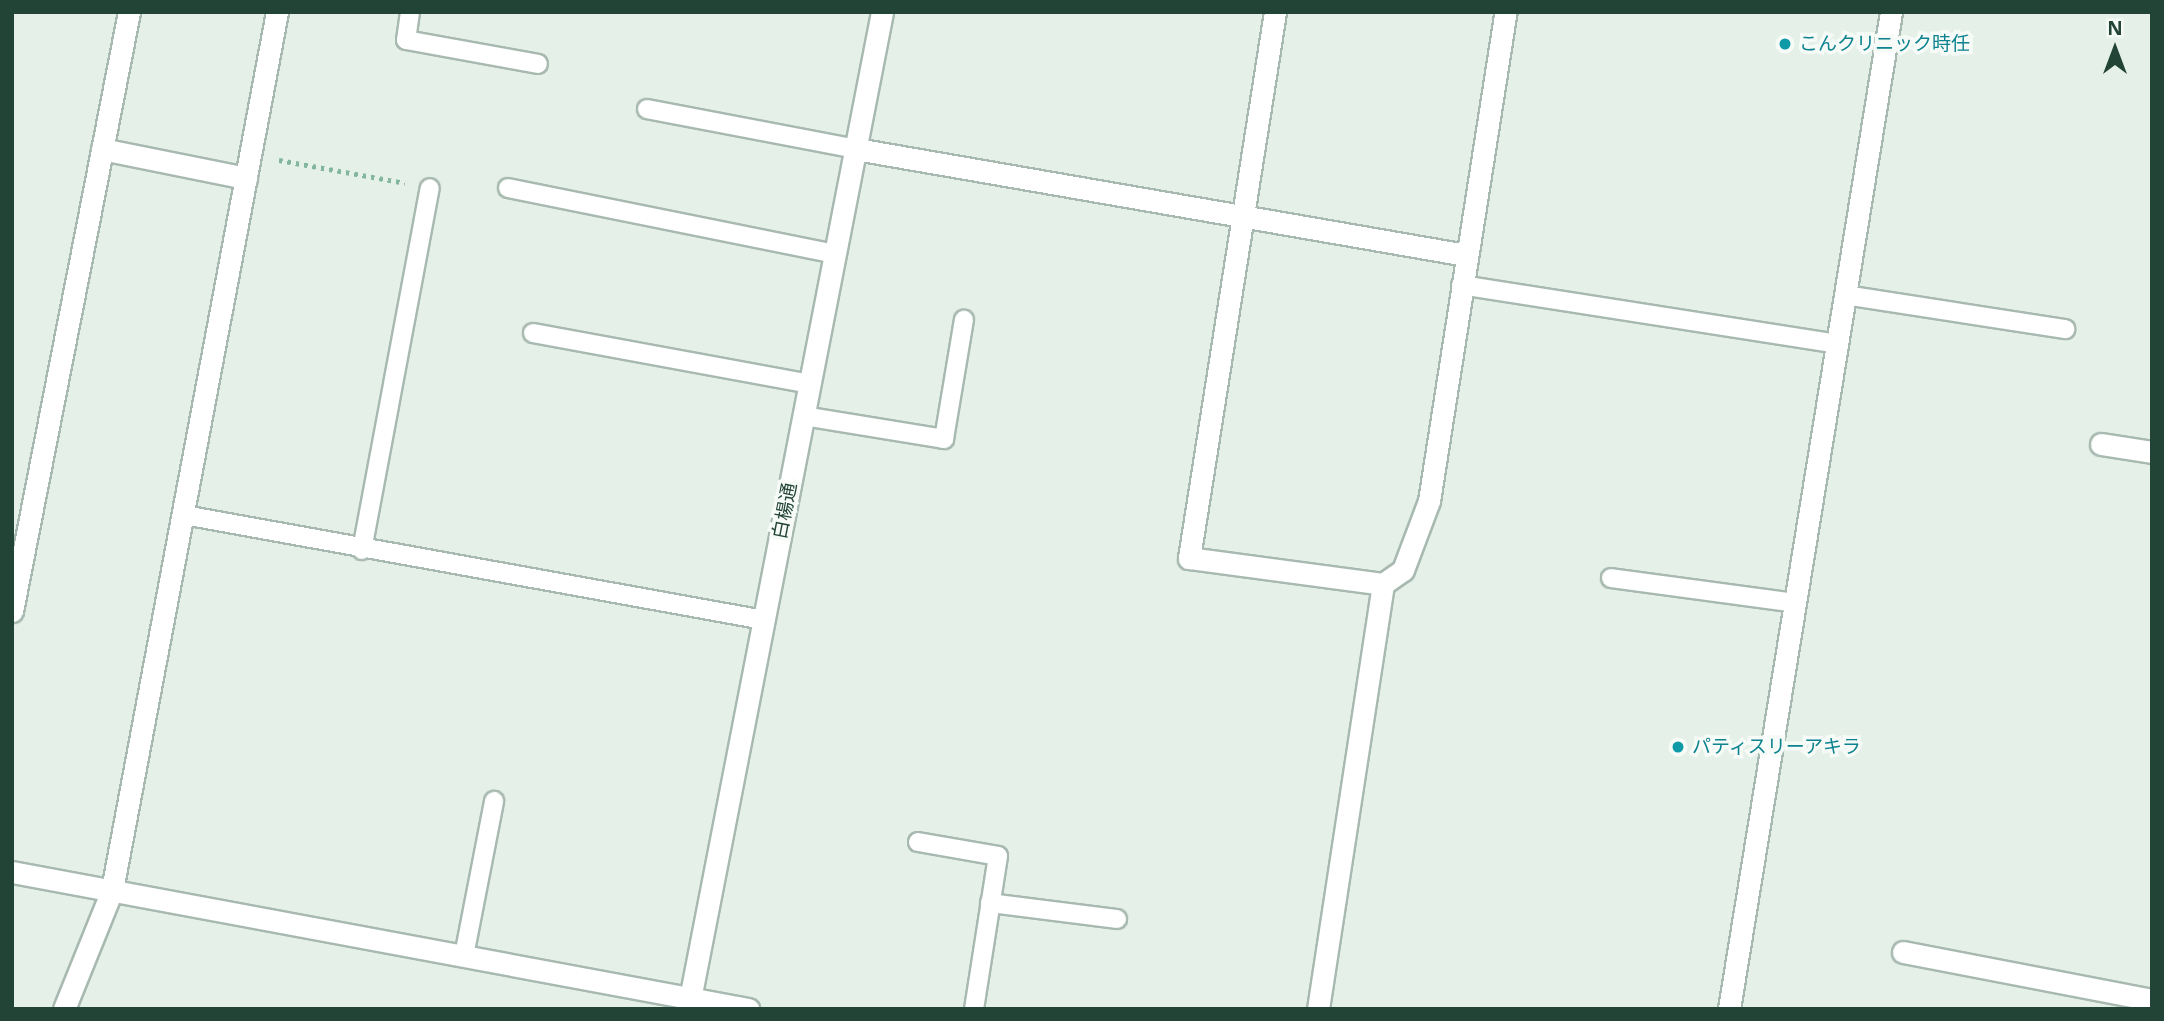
<!DOCTYPE html>
<meta charset="utf-8">
<style>
body{margin:0}
#map{position:relative;width:2164px;height:1021px;overflow:hidden;background:#e5f0e9;font-family:"Open Sans","Noto Sans JP",sans-serif}
div>[style]{position:absolute}
[style*='--x']{left:calc(var(--x)*1px);top:calc(var(--y)*1px);width:calc(var(--w)*1px);rotate:calc(var(--a)*1deg)}
.path>*{height:4.5px;margin-top:-2.25px;transform-origin:0;background:repeating-linear-gradient(90deg,#83b69e 0 3.5px,transparent 0 8.5px)}
.roads{filter:drop-shadow(2px 0 #a7b9b0) drop-shadow(-2px 0 #a7b9b0) drop-shadow(0 2px #a7b9b0) drop-shadow(0 -2px #a7b9b0)}
.service>*{height:18px;margin:-9px;padding:0 9px;transform-origin:9px;border-radius:9px;background:#fff}
.minor>*{height:21px;margin:-10.5px;padding:0 10.5px;transform-origin:10.5px;border-radius:10.5px;background:#fff}
.tertiary>*{height:21px;margin:-10.5px;padding:0 10.5px;transform-origin:10.5px;border-radius:10.5px;background:#fff}
.dots>*{width:19px;height:19px;translate:-50% -50%;box-sizing:border-box;border:4px solid #f7fbf8;border-radius:50%}
span{translate:-50% -50%;white-space:nowrap;text-align:center;line-height:1.15;-webkit-text-stroke:7px #f7fbf8;paint-order:stroke}
.culture-label{font-size:19px;color:#0d838f}
.left{translate:0 -50%;text-align:left}
.street-label{font-size:19px;color:#224436}
.frame{position:absolute;inset:0;border:14px solid #224436;pointer-events:none}
.north{position:absolute;left:2080px;top:14px;width:70px;height:70px;-webkit-text-stroke:5px #f7fbf8;paint-order:stroke;rotate:0deg;font-size:19px;font-weight:700;line-height:28px;text-align:center;color:#224436}
.north::after{content:'';display:block;margin:auto;width:24px;height:32px;background:#224436;clip-path:polygon(50% 0,100% 100%,50% 72%,0 100%)}
</style>
<div id="map">
<div class="path">
<div style="--x:279;--y:160;--w:128;--a:10.3"></div>
</div>
<div class="roads">
<div class="service">
<div style="--x:410;--y:12;--w:28;--a:98"></div>
<div style="--x:406;--y:40;--w:134;--a:10.3"></div>
<div style="--x:647;--y:109;--w:213;--a:10.8"></div>
<div style="--x:508;--y:188;--w:335;--a:11.4"></div>
<div style="--x:1461;--y:285;--w:381;--a:8.9"></div>
<div style="--x:1845;--y:295;--w:223;--a:8.8"></div>
<div style="--x:533;--y:333;--w:282;--a:10.4"></div>
<div style="--x:804;--y:416;--w:142;--a:9.3"></div>
<div style="--x:944;--y:439;--w:121;--a:-80.5"></div>
<div style="--x:184;--y:515;--w:589;--a:10.26"></div>
<div style="--x:362;--y:550;--w:368;--a:-79.4"></div>
<div style="--x:1611;--y:578;--w:186;--a:7.7"></div>
<div style="--x:918;--y:842;--w:81;--a:9.9"></div>
<div style="--x:998;--y:856;--w:155;--a:98.9"></div>
<div style="--x:990;--y:903;--w:128;--a:7.2"></div>
<div style="--x:464;--y:956;--w:158;--a:-79"></div>
</div>
<div class="minor">
<div style="--x:1275;--y:12;--w:553;--a:98.95"></div>
<div style="--x:1189;--y:558;--w:196;--a:7.6"></div>
<div style="--x:102;--y:149;--w:147;--a:11.4"></div>
<div style="--x:856;--y:149;--w:619;--a:9.86"></div>
<div style="--x:2101;--y:444;--w:52;--a:8.9"></div>
<div style="--x:12;--y:611;--w:610;--a:-78.95"></div>
<div style="--x:12;--y:872;--w:749;--a:10.54"></div>
<div style="--x:1903;--y:952;--w:254;--a:10.9"></div>
<div style="--x:690;--y:999;--w:1006;--a:-78.99"></div>
<div style="--x:64;--y:1009;--w:128;--a:-68"></div>
<div style="--x:112;--y:890;--w:893;--a:-79.36"></div>
<div style="--x:1318;--y:1009;--w:430;--a:-81.3"></div>
<div style="--x:1383;--y:584;--w:24;--a:-35"></div>
<div style="--x:1403;--y:570;--w:74;--a:-69.4"></div>
<div style="--x:1429;--y:501;--w:495;--a:-81.1"></div>
</div>
<div class="tertiary">
<div style="--x:689;--y:1009;--w:10;--a:-84"></div>
<div style="--x:1729;--y:1009;--w:1010;--a:-80.77"></div>
</div>
</div>
<div class="dots">
<div style="left:1785px;top:44px;background:#0f9aa8"></div>
<div style="left:1678px;top:747px;background:#0f9aa8"></div>
</div>
<div class="culture-label">
<span class="left" style="left:1799px;top:44px">こんクリニック時任</span>
<span class="left" style="left:1692px;top:747px">パティスリーアキラ</span>
</div>
<div class="street-label">
<span style="left:785px;top:511px;rotate:-79deg">白楊通</span>
</div>
<div class="frame"></div>
<div class="north">N</div>
</div>
